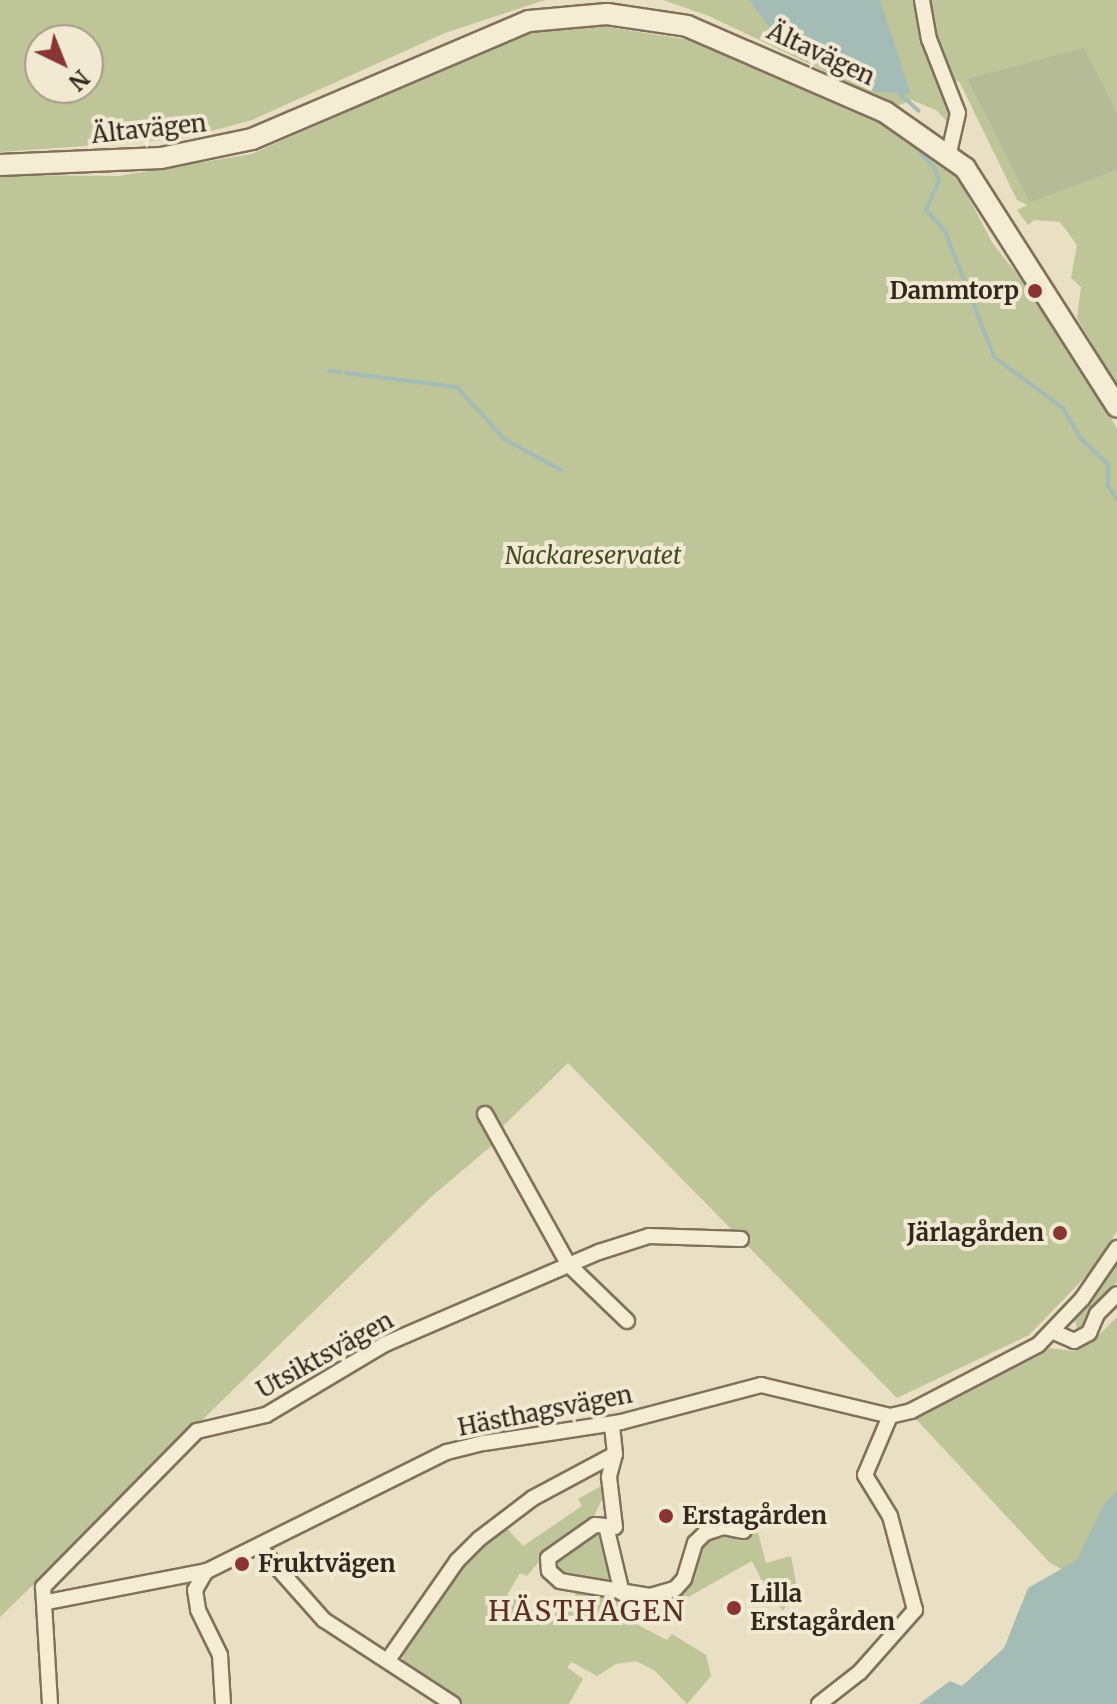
<!DOCTYPE html>
<meta charset="utf-8">
<style>
body{margin:0}
#map{position:relative;width:1117px;height:1704px;overflow:hidden;background:#e9dfc2;font-family:Merriweather,serif}
div>[style]{position:absolute}
[style*='--x']{left:calc(var(--x)*1px);top:calc(var(--y)*1px);width:calc(var(--w)*1px);rotate:calc(var(--a)*1deg)}
.green>*{inset:0;background:#bec598}
.cemetery>*{inset:0;background:#b5bb96}
.water>*{inset:0;background:#a4bcb6}
.stream>*{height:4px;margin:-2px;padding:0 2px;transform-origin:2px;border-radius:2px;background:#a4bcb6}
.roads{filter:drop-shadow(2px 0 #81715b) drop-shadow(-2px 0 #81715b) drop-shadow(0 2px #81715b) drop-shadow(0 -2px #81715b)}
.minor>*{height:14px;margin:-7px;padding:0 7px;transform-origin:7px;border-radius:7px;background:#f5ecd4}
.secondary>*{height:20px;margin:-10px;padding:0 10px;transform-origin:10px;border-radius:10px;background:#f5ecd4}
.dots>*{width:22px;height:22px;translate:-50% -50%;box-sizing:border-box;border:4px solid #f1e9d1;border-radius:50%}
span{translate:-50% -50%;white-space:nowrap;text-align:center;line-height:1.15;-webkit-text-stroke:8px #f1e9d1;paint-order:stroke}
.street-label{font-size:24px;color:#32281e}
.poi-label{font-size:24px;color:#32281e;font-weight:700}
.right{translate:-100% -50%;text-align:right}
.left{translate:0 -50%;text-align:left}
.park-label{font-size:24px;color:#414c27;font-style:italic}
.quarter-label{font-size:28px;color:#5a3022;letter-spacing:2px}
.north{position:absolute;left:24px;top:24px;width:80px;height:80px;box-sizing:border-box;background:#f1e9d1;border:2px solid #a59c89;border-radius:50%;rotate:137deg;font-size:22px;font-weight:700;line-height:32px;text-align:center;color:#32281e}
.north::after{content:'';display:block;margin:auto;width:28px;height:36px;background:#893532;clip-path:polygon(50% 0,100% 100%,50% 72%,0 100%)}
</style>
<div id="map">
<div class="green">
<div style="clip-path:polygon(evenodd,0 0,545px 0,445px 33px,252px 120px,181px 139px,0 152px,0 0,88px 40px,88px 88px,40px 88px,40px 40px,88px 40px)"></div>
<div style="clip-path:polygon(663px 0,1117px 0,1117px 112px,1087px 55px,967px 79px,1030px 201px,1117px 170px,1117px 386px,1077px 318px,1081px 287px,1071px 278px,1077px 245px,1060px 222px,1034px 220px,1028px 225px,1017px 210px,1027px 205px,1017px 200px,959px 81px,954px 82px,962px 125px,958px 133px,936px 110px,912px 100px,897px 106px,709px 16px)"></div>
<div style="clip-path:polygon(588px 24px,722px 45px,936px 151px,964px 189px,993px 244px,1066px 335px,1117px 429px,1117px 1231px,1091px 1271px,1029px 1335px,897px 1398px,568px 1063px,503px 1126px,501px 1138px,432px 1196px,0 1617px,0 175px,119px 176px,252px 154px,523px 34px)"></div>
<div style="clip-path:polygon(1117px 1259px,1117px 1282px,1088px 1317px,1087px 1328px,1077px 1332px,1075px 1318px)"></div>
<div style="clip-path:polygon(1117px 1317px,1117px 1634px,1063px 1570px,1049px 1562px,915px 1418px,1050px 1348px,1072px 1351px,1094px 1340px)"></div>
<div style="clip-path:polygon(601px 1486px,606px 1490px,592px 1521px,546px 1553px,527px 1576px,520px 1573px,507px 1595px,551px 1621px,560px 1605px,576px 1604px,575px 1593px,617px 1598px,621px 1622px,632px 1622px,667px 1640px,672px 1634px,706px 1655px,711px 1676px,687px 1704px,655px 1671px,636px 1661px,616px 1664px,597px 1676px,572px 1662px,567px 1667px,583px 1679px,569px 1704px,463px 1704px,406px 1666px,400px 1653px,455px 1573px,503px 1524px,523px 1546px,582px 1506px,578px 1499px)"></div>
<div style="clip-path:polygon(596px 1529px,614px 1585px,567px 1579px,554px 1569px,556px 1555px)"></div>
<div style="clip-path:polygon(722px 1529px,739px 1541px,757px 1529px,766px 1563px,791px 1556px,796px 1583px,783px 1611px,762px 1583px,748px 1588px,761px 1579px,752px 1561px,683px 1600px,677px 1593px,697px 1547px)"></div>
</div>
<div class="cemetery">
<div style="clip-path:polygon(1084px 48px,1117px 112px,1117px 170px,1030px 202px,967px 79px)"></div>
</div>
<div class="water">
<div style="clip-path:polygon(749px 0,880px 0,911px 94px,874px 92px,785px 48px)"></div>
<div style="clip-path:polygon(1117px 1491px,1117px 1704px,919px 1704px,950px 1681px,962px 1686px,1004px 1648px,1028px 1588px,1077px 1560px,1104px 1504px)"></div>
</div>
<div class="stream">
<div style="--x:900;--y:94;--w:25;--a:42"></div>
<div style="--x:920;--y:153;--w:20;--a:45"></div>
<div style="--x:934;--y:167;--w:15;--a:70"></div>
<div style="--x:939;--y:181;--w:32;--a:114"></div>
<div style="--x:926;--y:210;--w:28;--a:48"></div>
<div style="--x:945;--y:231;--w:135;--a:68.7"></div>
<div style="--x:994;--y:357;--w:86;--a:36.5"></div>
<div style="--x:1063;--y:408;--w:34;--a:60"></div>
<div style="--x:1080;--y:438;--w:38;--a:43"></div>
<div style="--x:1108;--y:464;--w:22;--a:90"></div>
<div style="--x:1108;--y:486;--w:17;--a:57"></div>
<div style="--x:329;--y:371;--w:11;--a:5"></div>
<div style="--x:346;--y:373;--w:112;--a:7.2"></div>
<div style="--x:457;--y:387;--w:70;--a:47.9"></div>
<div style="--x:504;--y:439;--w:65;--a:28.5"></div>
</div>
<div class="roads">
<div class="minor">
<div style="--x:922;--y:0;--w:40;--a:80"></div>
<div style="--x:929;--y:39;--w:79;--a:68.6"></div>
<div style="--x:958;--y:113;--w:41;--a:102.7"></div>
<div style="--x:485;--y:1114;--w:171;--a:61"></div>
<div style="--x:568;--y:1264;--w:82;--a:44"></div>
<div style="--x:1054;--y:1332;--w:22;--a:24"></div>
<div style="--x:1074;--y:1341;--w:17;--a:-28"></div>
<div style="--x:1089;--y:1333;--w:21;--a:-67"></div>
<div style="--x:1097;--y:1314;--w:28;--a:-45"></div>
<div style="--x:615;--y:1454;--w:24;--a:105"></div>
<div style="--x:609;--y:1477;--w:50;--a:83.2"></div>
<div style="--x:615;--y:1527;--w:20;--a:-174"></div>
<div style="--x:595;--y:1525;--w:57;--a:144.9"></div>
<div style="--x:548;--y:1558;--w:13;--a:86"></div>
<div style="--x:549;--y:1571;--w:15;--a:42"></div>
<div style="--x:560;--y:1581;--w:91;--a:9.5"></div>
<div style="--x:650;--y:1596;--w:26;--a:-16"></div>
<div style="--x:675;--y:1589;--w:13;--a:-48"></div>
<div style="--x:684;--y:1579;--w:38;--a:-73"></div>
<div style="--x:695;--y:1543;--w:14;--a:-45"></div>
<div style="--x:705;--y:1533;--w:19;--a:-18"></div>
<div style="--x:723;--y:1527;--w:21;--a:11"></div>
<div style="--x:606;--y:1526;--w:69;--a:76.6"></div>
<div style="--x:260;--y:1548;--w:96;--a:48.4"></div>
<div style="--x:324;--y:1620;--w:154;--a:33.1"></div>
<div style="--x:206;--y:1571;--w:22;--a:120"></div>
<div style="--x:195;--y:1590;--w:20;--a:81"></div>
<div style="--x:198;--y:1610;--w:50;--a:63.9"></div>
<div style="--x:220;--y:1655;--w:49;--a:86.5"></div>
<div style="--x:47;--y:1602;--w:163;--a:-11"></div>
<div style="--x:207;--y:1571;--w:268;--a:-26.4"></div>
<div style="--x:447;--y:1452;--w:38;--a:-14"></div>
<div style="--x:484;--y:1443;--w:139;--a:-8.7"></div>
<div style="--x:621;--y:1422;--w:145;--a:-14.8"></div>
<div style="--x:761;--y:1385;--w:133;--a:13.5"></div>
<div style="--x:890;--y:1416;--w:22;--a:-13"></div>
<div style="--x:911;--y:1411;--w:143;--a:-27.5"></div>
<div style="--x:1038;--y:1345;--w:64;--a:-46.3"></div>
<div style="--x:1082;--y:1299;--w:62;--a:-55.5"></div>
<div style="--x:388;--y:1660;--w:121;--a:-55.1"></div>
<div style="--x:457;--y:1561;--w:31;--a:-45"></div>
<div style="--x:479;--y:1539;--w:68;--a:-37.2"></div>
<div style="--x:533;--y:1498;--w:93;--a:-28.2"></div>
<div style="--x:615;--y:1454;--w:30;--a:-96"></div>
<div style="--x:50;--y:1704;--w:117;--a:-93.4"></div>
<div style="--x:43;--y:1587;--w:219;--a:-45.4"></div>
<div style="--x:197;--y:1431;--w:71;--a:-13.1"></div>
<div style="--x:266;--y:1415;--w:139;--a:-30.8"></div>
<div style="--x:385;--y:1344;--w:233;--a:-23.3"></div>
<div style="--x:599;--y:1252;--w:52;--a:-17.7"></div>
<div style="--x:649;--y:1236;--w:92;--a:1.9"></div>
<div style="--x:819;--y:1704;--w:52;--a:-38"></div>
<div style="--x:860;--y:1672;--w:83;--a:-48.4"></div>
<div style="--x:915;--y:1610;--w:97;--a:-104.9"></div>
<div style="--x:890;--y:1516;--w:48;--a:-121.4"></div>
<div style="--x:865;--y:1475;--w:64;--a:-67"></div>
</div>
<div class="secondary">
<div style="--x:0;--y:165;--w:161;--a:-2.5"></div>
<div style="--x:161;--y:158;--w:93;--a:-11.8"></div>
<div style="--x:252;--y:139;--w:301;--a:-23.1"></div>
<div style="--x:529;--y:21;--w:78;--a:-5.1"></div>
<div style="--x:607;--y:14;--w:81;--a:8.5"></div>
<div style="--x:687;--y:26;--w:216;--a:23.5"></div>
<div style="--x:885;--y:112;--w:98;--a:35"></div>
<div style="--x:965;--y:168;--w:283;--a:57.5"></div>
</div>
</div>
<div class="dots">
<div style="left:1035px;top:291px;background:#893532"></div>
<div style="left:1060px;top:1233px;background:#893532"></div>
<div style="left:666px;top:1516px;background:#893532"></div>
<div style="left:242px;top:1564px;background:#893532"></div>
<div style="left:734px;top:1608px;background:#893532"></div>
</div>
<div class="street-label">
<span style="left:821px;top:54px;rotate:25deg">Ältavägen</span>
<span style="left:149px;top:129px;rotate:-6deg">Ältavägen</span>
<span style="left:325px;top:1355px;rotate:-29deg">Utsiktsvägen</span>
<span style="left:545px;top:1411px;rotate:-11deg">Hästhagsvägen</span>
</div>
<div class="poi-label">
<span class="right" style="left:1019px;top:291px">Dammtorp</span>
<span class="right" style="left:1044px;top:1233px">Järlagården</span>
<span class="left" style="left:682px;top:1516px">Erstagården</span>
<span class="left" style="left:258px;top:1564px">Fruktvägen</span>
<span class="left" style="left:750px;top:1608px">Lilla<br>Erstagården</span>
</div>
<div class="park-label">
<span style="left:593px;top:556px">Nackareservatet</span>
</div>
<div class="quarter-label">
<span style="left:587px;top:1611px">HÄSTHAGEN</span>
</div>
<div class="north">N</div>
</div>
